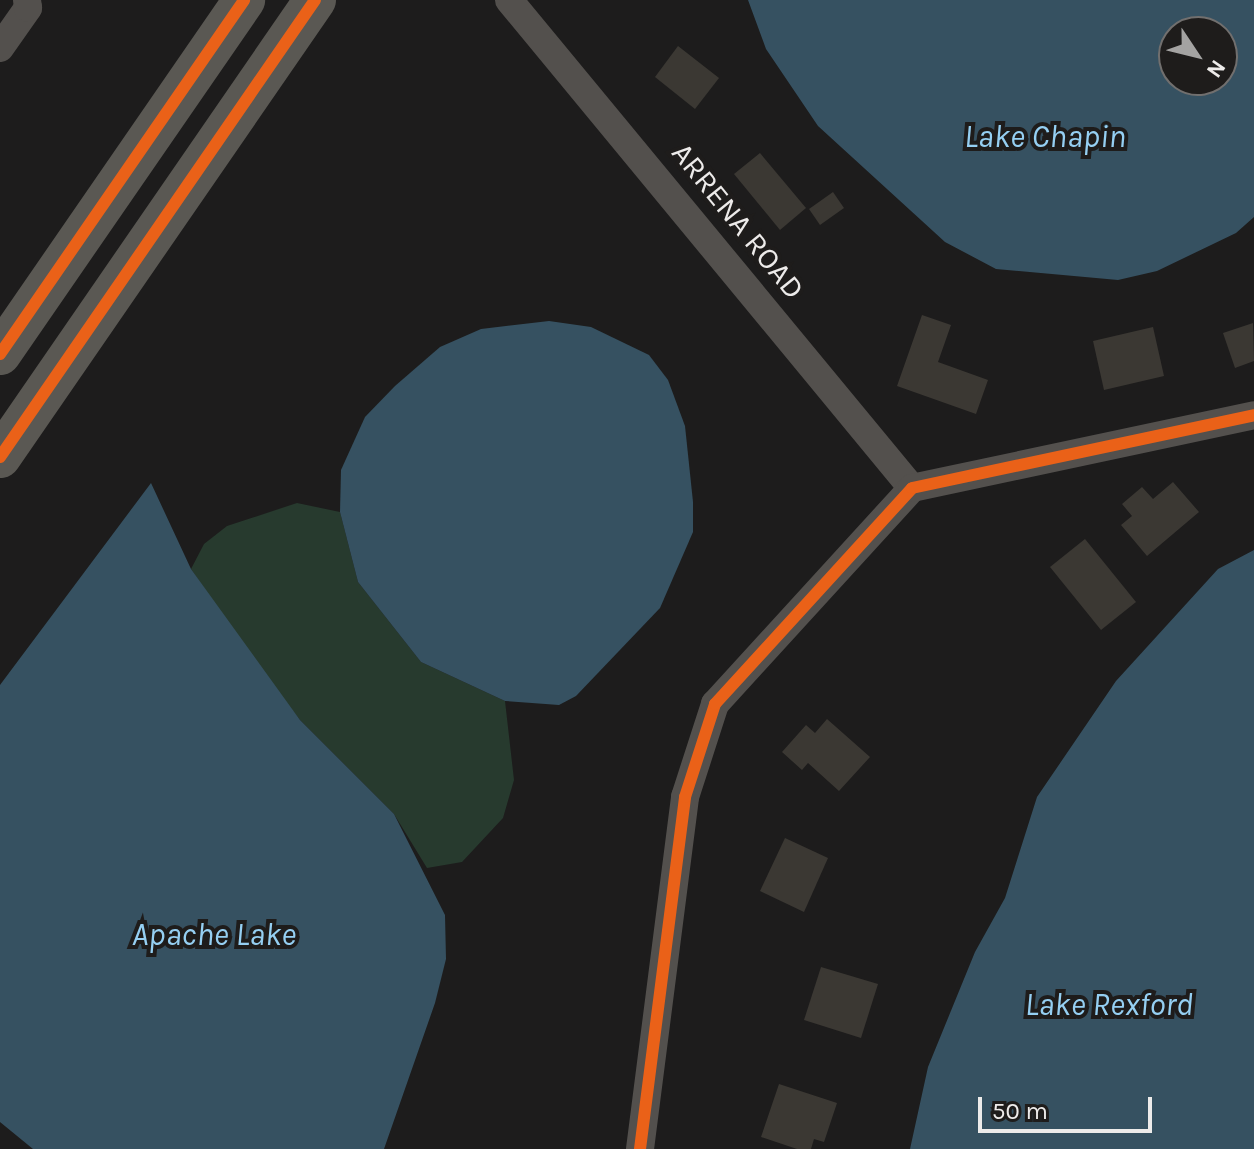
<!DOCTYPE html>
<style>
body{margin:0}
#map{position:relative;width:1254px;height:1149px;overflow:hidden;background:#1d1c1c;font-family:Karla,sans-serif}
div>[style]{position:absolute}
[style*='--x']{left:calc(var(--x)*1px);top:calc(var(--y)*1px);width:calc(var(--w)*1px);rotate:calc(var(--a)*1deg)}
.green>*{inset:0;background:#273a2e}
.water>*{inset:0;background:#365161}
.building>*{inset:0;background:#3b3833}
.minor>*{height:28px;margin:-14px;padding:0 14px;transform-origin:14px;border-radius:14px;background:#53504d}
.highway>*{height:42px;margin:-21px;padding:0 21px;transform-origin:21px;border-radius:21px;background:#5a5853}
.cycleway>*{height:12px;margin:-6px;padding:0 6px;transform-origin:6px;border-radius:6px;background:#ea6118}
span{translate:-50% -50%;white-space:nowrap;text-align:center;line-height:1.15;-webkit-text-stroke:8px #1e1c1b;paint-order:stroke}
.street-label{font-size:30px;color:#edebea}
.water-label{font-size:32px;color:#95cff2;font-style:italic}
.north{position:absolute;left:1158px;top:16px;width:80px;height:80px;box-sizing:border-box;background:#1e1c1b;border:2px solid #716f6e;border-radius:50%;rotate:125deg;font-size:22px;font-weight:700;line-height:32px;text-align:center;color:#edebea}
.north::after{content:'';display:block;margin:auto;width:28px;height:36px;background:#a4a3a2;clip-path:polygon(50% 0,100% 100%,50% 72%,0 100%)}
.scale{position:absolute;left:978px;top:1097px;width:174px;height:36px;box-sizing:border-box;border:4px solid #edebea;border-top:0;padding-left:10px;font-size:24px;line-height:28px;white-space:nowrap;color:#edebea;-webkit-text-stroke:6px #1e1c1b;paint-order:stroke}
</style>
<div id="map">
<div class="green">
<div style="clip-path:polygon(297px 503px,340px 512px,358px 582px,421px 662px,505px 701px,514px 780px,503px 818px,462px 862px,427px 868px,394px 814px,300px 720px,259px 668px,191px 569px,204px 544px,227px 526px)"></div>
</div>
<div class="water">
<div style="clip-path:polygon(evenodd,748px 0,1254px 0,1254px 217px,1236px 233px,1157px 271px,1118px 280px,996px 269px,945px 242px,818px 126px,766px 49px,748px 0,1174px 32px,1222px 32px,1222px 80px,1174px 80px,1174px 32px)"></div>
<div style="clip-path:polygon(549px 321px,591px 327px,649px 355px,668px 380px,685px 426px,693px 502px,693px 532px,660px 608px,576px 696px,559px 705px,505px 701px,421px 662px,358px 582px,340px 512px,341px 470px,365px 417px,395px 386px,440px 347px,481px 329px)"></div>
<div style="clip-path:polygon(151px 483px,191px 569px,300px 720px,394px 814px,445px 915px,446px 959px,435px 1003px,384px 1149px,33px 1149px,0 1122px,0 685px)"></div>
<div style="clip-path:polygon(1254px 550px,1254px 1149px,910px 1149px,928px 1067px,975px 952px,1005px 898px,1037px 797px,1116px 681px,1218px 569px)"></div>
</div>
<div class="building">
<div style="clip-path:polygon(678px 46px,719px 78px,695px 109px,655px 77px)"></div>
<div style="clip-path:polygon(760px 153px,806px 208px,780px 230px,734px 174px)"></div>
<div style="clip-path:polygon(833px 192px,844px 208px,820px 225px,809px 209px)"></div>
<div style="clip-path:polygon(922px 315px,951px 325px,938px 362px,988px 380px,976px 414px,897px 386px)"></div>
<div style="clip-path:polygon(1253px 323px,1254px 361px,1235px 368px,1223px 333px)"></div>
<div style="clip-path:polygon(1153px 327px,1164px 376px,1104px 390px,1093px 341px)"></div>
<div style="clip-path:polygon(1173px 482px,1199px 512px,1147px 556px,1121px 525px,1132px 516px,1122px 504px,1142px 487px,1153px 499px)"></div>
<div style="clip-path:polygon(1085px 539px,1136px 602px,1101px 630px,1050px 567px)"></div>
<div style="clip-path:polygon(827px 719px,870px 757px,839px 791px,808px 763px,802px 770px,782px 752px,806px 725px,815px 733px)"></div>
<div style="clip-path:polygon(785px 838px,828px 858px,804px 912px,760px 891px)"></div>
<div style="clip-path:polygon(821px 967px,878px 984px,861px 1038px,804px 1020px)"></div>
<div style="clip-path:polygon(779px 1084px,837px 1103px,824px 1142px,814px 1139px,811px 1149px,797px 1149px,761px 1137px)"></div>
</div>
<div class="minor">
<div style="--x:509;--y:0;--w:633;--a:50.45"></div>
<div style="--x:0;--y:48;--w:49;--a:-55"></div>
<div style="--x:28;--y:8;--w:8;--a:-97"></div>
<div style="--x:640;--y:1149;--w:355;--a:-82.7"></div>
<div style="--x:685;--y:797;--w:98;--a:-72.1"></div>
<div style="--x:715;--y:704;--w:292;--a:-47.6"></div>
<div style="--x:912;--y:488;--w:350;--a:-12"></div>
</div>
<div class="highway">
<div style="--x:0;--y:354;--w:430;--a:-55.4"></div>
<div style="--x:0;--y:457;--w:555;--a:-55.42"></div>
</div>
<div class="cycleway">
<div style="--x:0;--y:354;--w:430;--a:-55.4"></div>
<div style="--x:0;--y:457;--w:555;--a:-55.42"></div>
<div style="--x:640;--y:1149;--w:355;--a:-82.7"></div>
<div style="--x:685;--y:797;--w:98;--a:-72.1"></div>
<div style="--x:715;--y:704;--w:292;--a:-47.6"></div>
<div style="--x:912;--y:488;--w:350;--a:-12"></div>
</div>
<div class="street-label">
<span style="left:738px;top:221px;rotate:51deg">ARRENA ROAD</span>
</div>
<div class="water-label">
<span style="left:1045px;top:137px">Lake Chapin</span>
<span style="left:214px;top:935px">Apache Lake</span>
<span style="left:1109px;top:1005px">Lake Rexford</span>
</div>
<div class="north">N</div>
<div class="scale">50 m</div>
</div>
